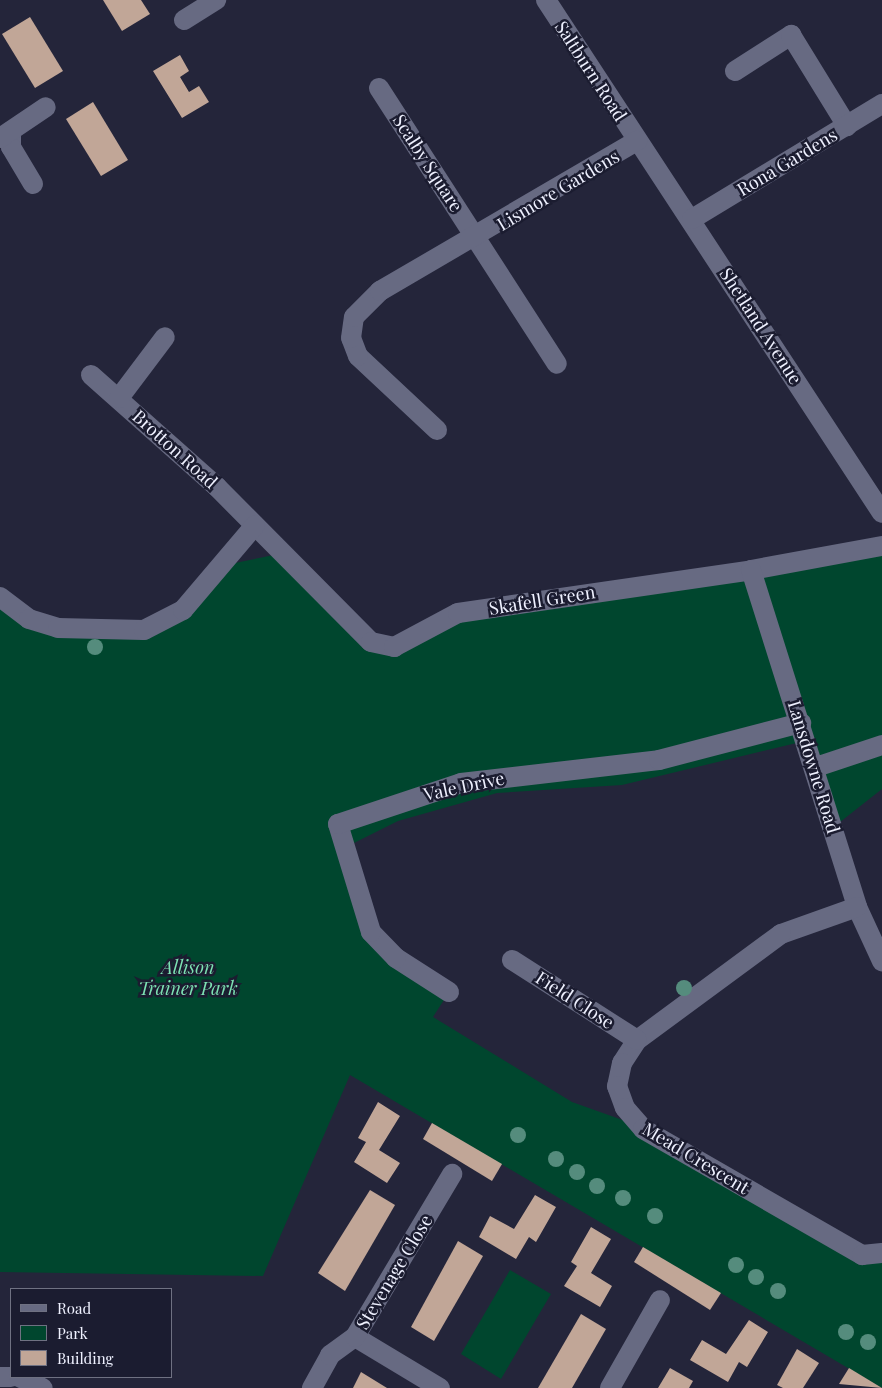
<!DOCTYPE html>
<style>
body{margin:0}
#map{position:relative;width:882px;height:1388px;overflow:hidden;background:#24253a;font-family:"Playfair Display",serif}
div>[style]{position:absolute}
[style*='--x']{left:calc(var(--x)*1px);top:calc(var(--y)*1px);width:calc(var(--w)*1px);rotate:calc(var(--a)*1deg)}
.green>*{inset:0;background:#00462e}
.building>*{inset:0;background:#c1a697}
.minor>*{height:20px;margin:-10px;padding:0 10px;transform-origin:10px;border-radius:10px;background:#676a82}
.trees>*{width:16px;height:16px;margin:-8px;border-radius:50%;background:#558c7d}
span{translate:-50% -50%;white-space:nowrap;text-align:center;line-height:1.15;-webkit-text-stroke:5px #1b1c30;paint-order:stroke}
.street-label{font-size:18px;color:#eef0fe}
.park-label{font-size:18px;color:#7de1b3;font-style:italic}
.legend{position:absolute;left:10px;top:1288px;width:162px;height:90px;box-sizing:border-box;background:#1b1c30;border:1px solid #6f7182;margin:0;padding:6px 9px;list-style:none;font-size:15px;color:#eef0fe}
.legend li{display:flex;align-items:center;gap:10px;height:25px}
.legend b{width:25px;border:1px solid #6f7182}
</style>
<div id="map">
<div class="green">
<div style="clip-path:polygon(882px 545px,882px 789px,835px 826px,805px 741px,622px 785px,497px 793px,398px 821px,344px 848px,371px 932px,449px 992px,433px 1017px,572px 1102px,631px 1123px,882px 1260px,882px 1388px,350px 1075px,263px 1276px,0 1272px,0 597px,29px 619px,144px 630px,220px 566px,284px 553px,371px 641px,394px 647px,453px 615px)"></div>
<div style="clip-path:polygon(510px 1270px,551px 1294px,501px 1379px,461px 1354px)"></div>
</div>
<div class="building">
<div style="clip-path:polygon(103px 0,141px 0,150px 14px,122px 31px)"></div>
<div style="clip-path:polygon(30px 17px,63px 71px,35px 88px,2px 34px)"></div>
<div style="clip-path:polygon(180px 55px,189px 71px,180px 77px,189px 92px,199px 86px,209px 102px,182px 118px,153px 71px)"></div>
<div style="clip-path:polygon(93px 102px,128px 160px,101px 176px,66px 119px)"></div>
<div style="clip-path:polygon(378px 1102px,400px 1116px,379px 1150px,400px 1163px,387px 1183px,354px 1162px,366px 1142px,358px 1138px)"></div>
<div style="clip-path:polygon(432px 1123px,502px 1164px,492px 1181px,423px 1139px)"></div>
<div style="clip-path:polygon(370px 1190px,395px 1205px,345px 1291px,318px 1273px)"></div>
<div style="clip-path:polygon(535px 1195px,556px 1207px,536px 1242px,529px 1237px,516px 1259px,479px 1237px,490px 1216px,514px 1229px)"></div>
<div style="clip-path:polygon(591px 1227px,611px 1239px,591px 1273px,612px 1286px,600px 1307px,564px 1286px,577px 1266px,571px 1262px)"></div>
<div style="clip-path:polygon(458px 1241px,483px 1256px,434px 1341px,411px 1327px)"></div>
<div style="clip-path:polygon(643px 1247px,721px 1293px,710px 1310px,634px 1262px)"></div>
<div style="clip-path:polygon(581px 1314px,606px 1329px,572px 1388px,538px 1388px)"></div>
<div style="clip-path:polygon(749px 1320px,768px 1332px,747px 1367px,739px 1362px,728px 1382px,690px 1360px,702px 1340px,726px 1354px)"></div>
<div style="clip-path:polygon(797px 1349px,819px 1363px,803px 1388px,783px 1388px,777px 1385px)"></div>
<div style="clip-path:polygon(670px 1368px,693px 1381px,689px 1388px,658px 1388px)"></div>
<div style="clip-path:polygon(849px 1368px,882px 1388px,839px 1384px)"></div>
<div style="clip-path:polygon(361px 1372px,387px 1388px,353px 1388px)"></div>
</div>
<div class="minor">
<div style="--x:546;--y:0;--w:613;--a:56.78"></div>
<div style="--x:184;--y:20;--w:38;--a:-32"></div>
<div style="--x:735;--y:71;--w:67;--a:-32.7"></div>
<div style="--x:791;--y:35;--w:107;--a:58.4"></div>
<div style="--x:379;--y:88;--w:328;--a:57.2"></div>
<div style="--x:11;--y:131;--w:16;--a:90"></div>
<div style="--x:11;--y:147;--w:43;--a:59.3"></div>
<div style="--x:0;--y:138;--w:55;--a:-34"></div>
<div style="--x:692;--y:219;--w:222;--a:-31.2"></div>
<div style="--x:91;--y:375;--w:169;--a:41.6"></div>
<div style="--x:217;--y:487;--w:218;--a:45.2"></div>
<div style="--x:371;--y:642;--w:24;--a:12"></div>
<div style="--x:394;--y:647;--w:72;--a:-28"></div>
<div style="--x:458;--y:613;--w:296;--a:-8.3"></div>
<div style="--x:751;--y:570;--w:133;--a:-10.4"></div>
<div style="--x:119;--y:398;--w:76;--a:-53"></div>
<div style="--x:437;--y:430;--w:108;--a:-136.9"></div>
<div style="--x:358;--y:356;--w:19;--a:-111"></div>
<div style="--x:351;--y:338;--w:21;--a:-82"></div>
<div style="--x:354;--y:317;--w:37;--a:-45"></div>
<div style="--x:380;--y:291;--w:298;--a:-30.3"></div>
<div style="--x:751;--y:570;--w:353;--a:72.5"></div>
<div style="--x:857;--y:907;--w:60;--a:65.2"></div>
<div style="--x:0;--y:597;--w:36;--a:37"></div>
<div style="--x:29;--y:619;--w:30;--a:17"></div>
<div style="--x:58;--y:628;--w:86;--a:1.3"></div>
<div style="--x:144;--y:630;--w:44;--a:-27.1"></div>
<div style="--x:183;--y:610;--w:111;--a:-49.7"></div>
<div style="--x:816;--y:767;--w:70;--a:-18.4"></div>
<div style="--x:857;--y:907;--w:81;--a:160.4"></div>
<div style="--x:781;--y:934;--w:179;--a:143.6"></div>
<div style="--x:637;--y:1040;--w:27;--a:123"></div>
<div style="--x:622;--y:1063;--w:24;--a:102"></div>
<div style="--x:617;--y:1086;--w:23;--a:70"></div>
<div style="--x:625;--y:1108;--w:28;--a:49"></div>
<div style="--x:643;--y:1129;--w:253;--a:29.9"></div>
<div style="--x:862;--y:1255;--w:20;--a:-6"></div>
<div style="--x:512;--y:960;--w:148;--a:32.6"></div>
<div style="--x:449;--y:992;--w:63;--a:-147.3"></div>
<div style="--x:396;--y:958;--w:36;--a:-134"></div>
<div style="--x:371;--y:932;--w:113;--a:-107"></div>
<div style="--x:338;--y:824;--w:130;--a:-18.4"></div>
<div style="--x:461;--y:783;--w:199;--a:-6.6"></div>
<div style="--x:659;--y:760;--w:147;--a:-14.6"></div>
<div style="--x:355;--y:1337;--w:99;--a:31"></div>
<div style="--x:0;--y:1377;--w:11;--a:0"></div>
<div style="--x:19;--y:1377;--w:26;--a:25"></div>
<div style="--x:312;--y:1388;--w:38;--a:-61"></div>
<div style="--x:330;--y:1355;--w:31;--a:-36"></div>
<div style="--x:355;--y:1337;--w:190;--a:-59.2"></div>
<div style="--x:610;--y:1388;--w:101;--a:-60.4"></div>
</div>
<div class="trees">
<div style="left:95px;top:647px"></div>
<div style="left:684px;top:988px"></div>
<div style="left:518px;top:1135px"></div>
<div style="left:556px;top:1159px"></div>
<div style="left:577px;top:1172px"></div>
<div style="left:597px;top:1186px"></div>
<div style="left:623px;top:1198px"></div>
<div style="left:655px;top:1216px"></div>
<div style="left:736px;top:1265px"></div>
<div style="left:756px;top:1277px"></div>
<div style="left:778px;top:1291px"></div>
<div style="left:846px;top:1332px"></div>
<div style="left:868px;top:1342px"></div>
</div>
<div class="street-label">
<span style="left:591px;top:71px;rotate:57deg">Saltburn Road</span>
<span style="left:787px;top:162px;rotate:-31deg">Rona Gardens</span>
<span style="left:428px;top:163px;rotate:57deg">Scalby Square</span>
<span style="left:558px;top:190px;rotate:-31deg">Lismore Gardens</span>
<span style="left:761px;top:326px;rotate:57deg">Shetland Avenue</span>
<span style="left:175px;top:449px;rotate:42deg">Brotton Road</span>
<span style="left:542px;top:600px;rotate:-9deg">Skafell Green</span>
<span style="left:814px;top:767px;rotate:73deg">Lansdowne Road</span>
<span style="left:464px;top:786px;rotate:-12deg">Vale Drive</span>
<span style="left:575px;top:1000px;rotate:33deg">Field Close</span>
<span style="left:696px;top:1158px;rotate:31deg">Mead Crescent</span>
<span style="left:394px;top:1272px;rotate:-59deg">Stevenage Close</span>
</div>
<div class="park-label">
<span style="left:188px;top:978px">Allison<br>Trainer Park</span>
</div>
<ul class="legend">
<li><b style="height:6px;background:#676a82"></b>Road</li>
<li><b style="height:14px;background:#00462e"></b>Park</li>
<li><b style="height:14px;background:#c1a697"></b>Building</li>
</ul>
</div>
